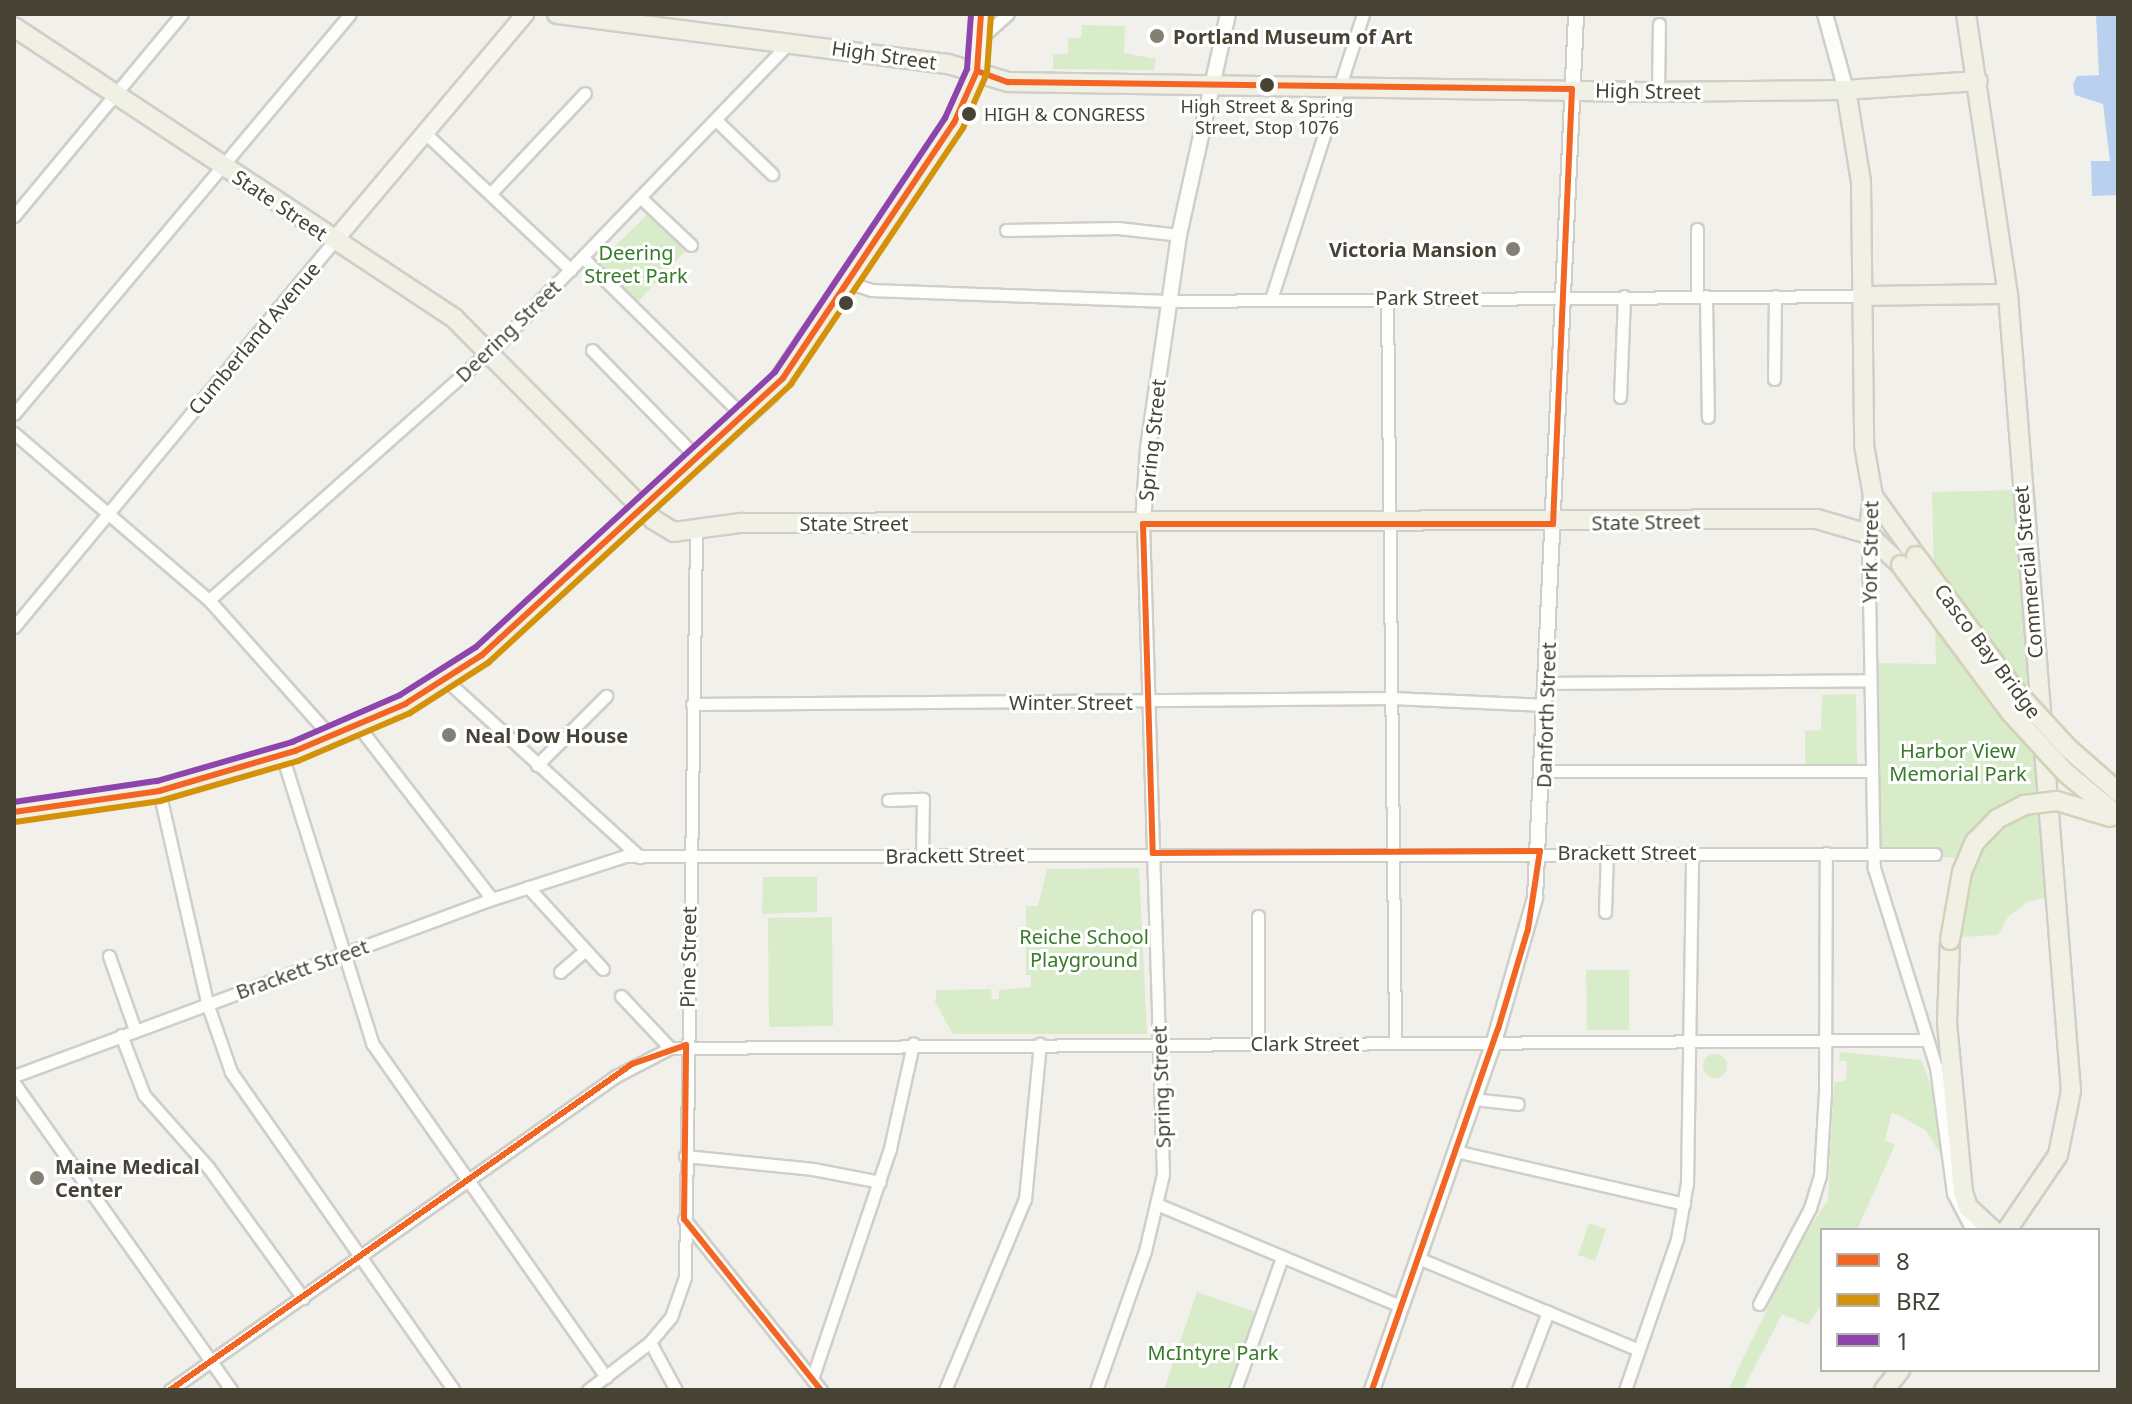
<!DOCTYPE html>
<style>
body{margin:0}
#map{position:relative;width:2132px;height:1404px;overflow:hidden;background:#f1f0ea;font-family:"Noto Sans",sans-serif}
div>[style]{position:absolute}
[style*='--x']{left:calc(var(--x)*1px);top:calc(var(--y)*1px);width:calc(var(--w)*1px);rotate:calc(var(--a)*1deg)}
.green>*{inset:0;background:#d8ecca}
.round{border-radius:50%}
.water>*{inset:0;background:#bad0ef}
.roads{filter:drop-shadow(2px 0 #cfcec8) drop-shadow(-2px 0 #cfcec8) drop-shadow(0 2px #cfcec8) drop-shadow(0 -2px #cfcec8)}
.minor>*{height:11px;margin:-5.5px;padding:0 5.5px;transform-origin:5.5px;border-radius:5.5px;background:#fdfdfc}
.tertiary>*{height:14px;margin:-7px;padding:0 7px;transform-origin:7px;border-radius:7px;background:#fdfdfc}
.secondary>*{height:16px;margin:-8px;padding:0 8px;transform-origin:8px;border-radius:8px;background:#f7f6ee}
.primary>*{height:18px;margin:-9px;padding:0 9px;transform-origin:9px;border-radius:9px;background:#f1f0e4}
.bridges{filter:drop-shadow(2px 0 #d3d1b7) drop-shadow(-2px 0 #d3d1b7) drop-shadow(0 2px #d3d1b7) drop-shadow(0 -2px #d3d1b7)}
.primary-bridge>*{height:18px;margin:-9px;padding:0 9px;transform-origin:9px;border-radius:9px;background:#f1f0e4}
.bus-1>*{height:6px;margin:-3px;padding:0 3px;transform-origin:3px;border-radius:3px;background:#f26522}
.bus-2>*{height:6px;margin:-3px;padding:0 3px;transform-origin:3px;border-radius:3px;background:#d4920b}
.bus-3>*{height:6px;margin:-3px;padding:0 3px;transform-origin:3px;border-radius:3px;background:#8e44ad}
.dots>*{width:22px;height:22px;translate:-50% -50%;box-sizing:border-box;border:4px solid #fff;border-radius:50%}
span{translate:-50% -50%;white-space:nowrap;text-align:center;line-height:1.15;-webkit-text-stroke:6px #fff;paint-order:stroke}
.bus-label{font-size:18px;color:#474436}
.left{translate:0 -50%;text-align:left}
.poi-label{font-size:20px;color:#474436;font-weight:700}
.right{translate:-100% -50%;text-align:right}
.street-label{font-size:20px;color:#474436}
.park-label{font-size:20px;color:#377a28}
.frame{position:absolute;inset:0;border:16px solid #474436;pointer-events:none}
.legend{position:absolute;left:1820px;top:1228px;width:280px;height:144px;box-sizing:border-box;background:#fff;border:2px solid #b5b4af;margin:0;padding:10px 14px;list-style:none;font-size:24px;color:#474436}
.legend li{display:flex;align-items:center;gap:16px;height:40px}
.legend b{width:40px;border:2px solid #b5b4af}
</style>
<div id="map">
<div class="green">
<div style="clip-path:polygon(1082px 25px,1125px 26px,1124px 53px,1156px 59px,1154px 70px,1053px 69px,1053px 54px,1068px 54px,1068px 38px,1081px 38px)"></div>
<div style="clip-path:polygon(648px 214px,687px 249px,636px 304px,597px 264px)"></div>
<div style="clip-path:polygon(2021px 490px,2058px 895px,2027px 902px,2008px 917px,1998px 935px,1959px 937px,1972px 859px,1872px 852px,1869px 663px,1936px 664px,1932px 492px)"></div>
<div style="clip-path:polygon(1856px 694px,1857px 764px,1805px 766px,1805px 731px,1821px 730px,1822px 695px)"></div>
<div style="clip-path:polygon(1139px 868px,1147px 1034px,953px 1034px,935px 1002px,937px 990px,991px 989px,992px 999px,999px 999px,999px 990px,1031px 987px,1031px 975px,1026px 975px,1026px 906px,1038px 906px,1047px 869px)"></div>
<div style="clip-path:polygon(763px 877px,817px 877px,817px 912px,762px 914px)"></div>
<div style="clip-path:polygon(832px 917px,833px 1026px,769px 1027px,768px 918px)"></div>
<div style="clip-path:polygon(1586px 970px,1629px 970px,1629px 1030px,1587px 1030px)"></div>
<div style="clip-path:polygon(1840px 1052px,1921px 1060px,1932px 1088px,1942px 1157px,1926px 1130px,1892px 1112px,1885px 1140px,1895px 1145px,1857px 1230px,1822px 1230px,1822px 1303px,1808px 1325px,1782px 1314px,1743px 1390px,1728px 1390px,1797px 1247px,1828px 1200px,1834px 1082px,1846px 1081px,1847px 1061px,1839px 1061px)"></div>
<div class="round" style="left:1703px;top:1054px;width:24px;height:24px"></div>
<div style="clip-path:polygon(1589px 1223px,1606px 1229px,1595px 1261px,1578px 1255px)"></div>
<div style="clip-path:polygon(1197px 1292px,1261px 1314px,1235px 1390px,1164px 1390px)"></div>
</div>
<div class="water">
<div style="clip-path:polygon(2096px 14px,2118px 14px,2118px 195px,2092px 196px,2091px 161px,2110px 161px,2103px 104px,2075px 95px,2073px 84px,2077px 76px,2099px 75px)"></div>
</div>
<div class="roads">
<div class="minor">
<div style="--x:981;--y:38;--w:36;--a:-42"></div>
<div style="--x:1658;--y:92;--w:68;--a:-89.2"></div>
<div style="--x:716;--y:120;--w:78;--a:44"></div>
<div style="--x:425;--y:133;--w:200;--a:43.2"></div>
<div style="--x:491;--y:193;--w:137;--a:-46.8"></div>
<div style="--x:640;--y:197;--w:70;--a:43.3"></div>
<div style="--x:14;--y:216;--w:263;--a:-50.3"></div>
<div style="--x:1697;--y:229;--w:67;--a:90"></div>
<div style="--x:1006;--y:230;--w:112;--a:-1"></div>
<div style="--x:1118;--y:228;--w:61;--a:6.5"></div>
<div style="--x:583;--y:258;--w:228;--a:44.6"></div>
<div style="--x:847;--y:282;--w:25;--a:18"></div>
<div style="--x:871;--y:290;--w:297;--a:2.1"></div>
<div style="--x:1168;--y:301;--w:696;--a:-0.41"></div>
<div style="--x:1706;--y:296;--w:121;--a:89.1"></div>
<div style="--x:1387;--y:298;--w:744;--a:89.38"></div>
<div style="--x:1271;--y:299;--w:299;--a:-72.1"></div>
<div style="--x:592;--y:350;--w:153;--a:45.8"></div>
<div style="--x:1774;--y:379;--w:83;--a:-89.3"></div>
<div style="--x:1620;--y:397;--w:101;--a:-87.7"></div>
<div style="--x:14;--y:414;--w:522;--a:-49.97"></div>
<div style="--x:14;--y:433;--w:257;--a:40.6"></div>
<div style="--x:209;--y:600;--w:185;--a:48.3"></div>
<div style="--x:1868;--y:534;--w:334;--a:89"></div>
<div style="--x:1874;--y:868;--w:208;--a:72.7"></div>
<div style="--x:1936;--y:1067;--w:127;--a:82.3"></div>
<div style="--x:1953;--y:1193;--w:42;--a:62.8"></div>
<div style="--x:209;--y:600;--w:393;--a:-41.6"></div>
<div style="--x:503;--y:339;--w:412;--a:-46"></div>
<div style="--x:14;--y:627;--w:501;--a:-50.34"></div>
<div style="--x:446;--y:680;--w:263;--a:42.4"></div>
<div style="--x:1548;--y:683;--w:322;--a:-0.5"></div>
<div style="--x:692;--y:704;--w:700;--a:-0.49"></div>
<div style="--x:1392;--y:698;--w:154;--a:2.6"></div>
<div style="--x:359;--y:727;--w:217;--a:52.3"></div>
<div style="--x:282;--y:755;--w:302;--a:72.6"></div>
<div style="--x:372;--y:1043;--w:408;--a:55"></div>
<div style="--x:537;--y:765;--w:98;--a:-45"></div>
<div style="--x:1543;--y:771;--w:328;--a:0"></div>
<div style="--x:159;--y:791;--w:217;--a:77.2"></div>
<div style="--x:207;--y:1003;--w:73;--a:70.8"></div>
<div style="--x:231;--y:1072;--w:388;--a:55"></div>
<div style="--x:888;--y:800;--w:35;--a:-2"></div>
<div style="--x:923;--y:799;--w:57;--a:91"></div>
<div style="--x:528;--y:887;--w:111;--a:47.6"></div>
<div style="--x:1605;--y:912;--w:60;--a:-88.1"></div>
<div style="--x:109;--y:956;--w:78;--a:70.6"></div>
<div style="--x:560;--y:972;--w:33;--a:-41"></div>
<div style="--x:621;--y:996;--w:71;--a:46.7"></div>
<div style="--x:121;--y:1035;--w:64;--a:69"></div>
<div style="--x:144;--y:1095;--w:96;--a:48.4"></div>
<div style="--x:208;--y:1167;--w:162;--a:54.1"></div>
<div style="--x:1258;--y:1043;--w:127;--a:-90"></div>
<div style="--x:14;--y:1076;--w:510;--a:-20.32"></div>
<div style="--x:492;--y:899;--w:140;--a:-17.9"></div>
<div style="--x:625;--y:856;--w:1310;--a:-0.09"></div>
<div style="--x:14;--y:1083;--w:376;--a:54.7"></div>
<div style="--x:1473;--y:1099;--w:45;--a:6.3"></div>
<div style="--x:1455;--y:1151;--w:235;--a:13"></div>
<div style="--x:685;--y:1156;--w:129;--a:5.8"></div>
<div style="--x:813;--y:1169;--w:68;--a:11"></div>
<div style="--x:1159;--y:1205;--w:262;--a:22.7"></div>
<div style="--x:684;--y:1219;--w:219;--a:51.3"></div>
<div style="--x:1418;--y:1258;--w:239;--a:22.6"></div>
<div style="--x:1759;--y:1304;--w:109;--a:-62"></div>
<div style="--x:1810;--y:1208;--w:34;--a:-73"></div>
<div style="--x:1820;--y:1176;--w:83;--a:-86.6"></div>
<div style="--x:1825;--y:1093;--w:240;--a:-89.8"></div>
<div style="--x:650;--y:1342;--w:55;--a:61.6"></div>
<div style="--x:812;--y:1379;--w:244;--a:-71.3"></div>
<div style="--x:890;--y:1148;--w:107;--a:-77.5"></div>
<div style="--x:170;--y:1390;--w:545;--a:-35.15"></div>
<div style="--x:616;--y:1076;--w:61;--a:-27.4"></div>
<div style="--x:670;--y:1048;--w:1253;--a:-0.37"></div>
<div style="--x:588;--y:1390;--w:78;--a:-37.7"></div>
<div style="--x:650;--y:1342;--w:33;--a:-50"></div>
<div style="--x:671;--y:1317;--w:42;--a:-70.7"></div>
<div style="--x:685;--y:1277;--w:745;--a:-89.15"></div>
<div style="--x:945;--y:1390;--w:207;--a:-67.3"></div>
<div style="--x:1025;--y:1199;--w:156;--a:-84.5"></div>
<div style="--x:1096;--y:1390;--w:147;--a:-70.6"></div>
<div style="--x:1145;--y:1251;--w:79;--a:-76.8"></div>
<div style="--x:1163;--y:1174;--w:650;--a:-91.76"></div>
<div style="--x:1235;--y:1390;--w:141;--a:-70.5"></div>
<div style="--x:1518;--y:1390;--w:84;--a:-69"></div>
<div style="--x:1625;--y:1390;--w:160;--a:-71"></div>
<div style="--x:1677;--y:1239;--w:57;--a:-79.9"></div>
<div style="--x:1687;--y:1183;--w:331;--a:-89.1"></div>
</div>
<div class="tertiary">
<div style="--x:1825;--y:14;--w:79;--a:74.6"></div>
<div style="--x:1143;--y:524;--w:76;--a:-86.2"></div>
<div style="--x:1148;--y:448;--w:215;--a:-81.7"></div>
<div style="--x:1179;--y:235;--w:226;--a:-77.5"></div>
<div style="--x:1372;--y:1390;--w:369;--a:-70.7"></div>
<div style="--x:1494;--y:1042;--w:150;--a:-74.1"></div>
<div style="--x:1535;--y:898;--w:885;--a:-87.34"></div>
</div>
<div class="secondary">
<div style="--x:977;--y:71;--w:57;--a:-86"></div>
<div style="--x:334;--y:241;--w:297;--a:-49.9"></div>
</div>
<div class="primary">
<div style="--x:557;--y:14;--w:394;--a:7.3"></div>
<div style="--x:948;--y:64;--w:63;--a:16.7"></div>
<div style="--x:1008;--y:82;--w:636;--a:0.9"></div>
<div style="--x:1644;--y:92;--w:202;--a:-0.6"></div>
<div style="--x:1846;--y:90;--w:132;--a:-3.9"></div>
<div style="--x:1966;--y:14;--w:283;--a:81.5"></div>
<div style="--x:2008;--y:294;--w:799;--a:85.48"></div>
<div style="--x:2071;--y:1091;--w:65;--a:101.5"></div>
<div style="--x:2058;--y:1155;--w:91;--a:124.2"></div>
<div style="--x:14;--y:27;--w:528;--a:33.48"></div>
<div style="--x:454;--y:318;--w:284;--a:45.3"></div>
<div style="--x:654;--y:520;--w:23;--a:31"></div>
<div style="--x:674;--y:532;--w:68;--a:-7.7"></div>
<div style="--x:741;--y:523;--w:1076;--a:-0.21"></div>
<div style="--x:1817;--y:519;--w:53;--a:16.4"></div>
<div style="--x:1868;--y:534;--w:45;--a:43.2"></div>
<div style="--x:1846;--y:90;--w:93;--a:80.7"></div>
<div style="--x:1861;--y:182;--w:263;--a:89.3"></div>
<div style="--x:1864;--y:445;--w:52;--a:80"></div>
<div style="--x:1873;--y:496;--w:38;--a:97"></div>
<div style="--x:1864;--y:296;--w:144;--a:-0.8"></div>
<div style="--x:1873;--y:496;--w:74;--a:54.4"></div>
<div style="--x:14;--y:812;--w:147;--a:-8.2"></div>
<div style="--x:159;--y:791;--w:142;--a:-16.4"></div>
<div style="--x:295;--y:751;--w:120;--a:-23.1"></div>
<div style="--x:405;--y:704;--w:91;--a:-32.5"></div>
<div style="--x:482;--y:655;--w:389;--a:-42.3"></div>
<div style="--x:770;--y:393;--w:327;--a:-55.7"></div>
<div style="--x:954;--y:123;--w:57;--a:-66.1"></div>
<div style="--x:1950;--y:940;--w:83;--a:92.1"></div>
<div style="--x:1947;--y:1023;--w:170;--a:84.6"></div>
<div style="--x:1963;--y:1192;--w:16;--a:72"></div>
<div style="--x:1968;--y:1207;--w:34;--a:43"></div>
<div style="--x:1884;--y:1390;--w:26;--a:-51"></div>
</div>
</div>
<div class="bridges">
<div class="primary-bridge">
<div style="--x:1916;--y:556;--w:164;--a:53.7"></div>
<div style="--x:2013;--y:688;--w:81;--a:47.5"></div>
<div style="--x:2068;--y:748;--w:67;--a:41.3"></div>
<div style="--x:1901;--y:565;--w:184;--a:53.4"></div>
<div style="--x:2011;--y:713;--w:81;--a:47.5"></div>
<div style="--x:2066;--y:773;--w:67;--a:39.6"></div>
<div style="--x:1950;--y:940;--w:69;--a:-80"></div>
<div style="--x:1962;--y:872;--w:33;--a:-67"></div>
<div style="--x:1975;--y:842;--w:32;--a:-46"></div>
<div style="--x:1997;--y:819;--w:30;--a:-27"></div>
<div style="--x:2024;--y:805;--w:33;--a:-7"></div>
<div style="--x:2057;--y:801;--w:55;--a:16.8"></div>
</div>
</div>
<div class="bus-1">
<div style="--x:977;--y:71;--w:33;--a:20"></div>
<div style="--x:1008;--y:82;--w:564;--a:0.71"></div>
<div style="--x:1143;--y:524;--w:410;--a:0"></div>
<div style="--x:1143;--y:524;--w:329;--a:88.3"></div>
<div style="--x:1553;--y:524;--w:435;--a:-87.5"></div>
<div style="--x:14;--y:812;--w:147;--a:-8.2"></div>
<div style="--x:159;--y:791;--w:142;--a:-16.4"></div>
<div style="--x:295;--y:751;--w:120;--a:-23.1"></div>
<div style="--x:405;--y:704;--w:91;--a:-32.5"></div>
<div style="--x:482;--y:655;--w:409;--a:-42.6"></div>
<div style="--x:783;--y:378;--w:307;--a:-56.2"></div>
<div style="--x:954;--y:123;--w:57;--a:-66.1"></div>
<div style="--x:977;--y:71;--w:57;--a:-86"></div>
<div style="--x:1153;--y:853;--w:387;--a:-0.3"></div>
<div style="--x:684;--y:1219;--w:219;--a:51.3"></div>
<div style="--x:684;--y:1219;--w:174;--a:-89.3"></div>
<div style="--x:170;--y:1390;--w:565;--a:-35.21"></div>
<div style="--x:632;--y:1064;--w:57;--a:-19.4"></div>
<div style="--x:1372;--y:1390;--w:382;--a:-70.8"></div>
<div style="--x:1498;--y:1029;--w:104;--a:-73.3"></div>
<div style="--x:1528;--y:929;--w:79;--a:-81.3"></div>
</div>
<div class="bus-2">
<div style="--x:15;--y:822;--w:147;--a:-8.2"></div>
<div style="--x:160;--y:801;--w:144;--a:-16.2"></div>
<div style="--x:298;--y:761;--w:122;--a:-23.2"></div>
<div style="--x:410;--y:713;--w:93;--a:-32.7"></div>
<div style="--x:488;--y:663;--w:412;--a:-42.6"></div>
<div style="--x:791;--y:384;--w:308;--a:-56.1"></div>
<div style="--x:963;--y:128;--w:60;--a:-66.4"></div>
<div style="--x:987;--y:73;--w:58;--a:-86.1"></div>
</div>
<div class="bus-3">
<div style="--x:14;--y:802;--w:145;--a:-8.4"></div>
<div style="--x:157;--y:781;--w:141;--a:-16.1"></div>
<div style="--x:292;--y:742;--w:118;--a:-23.5"></div>
<div style="--x:400;--y:695;--w:90;--a:-32.3"></div>
<div style="--x:476;--y:647;--w:406;--a:-42.6"></div>
<div style="--x:775;--y:372;--w:306;--a:-56.2"></div>
<div style="--x:945;--y:118;--w:54;--a:-65.8"></div>
<div style="--x:967;--y:69;--w:55;--a:-85.8"></div>
</div>
<div class="dots">
<div style="left:1157px;top:36px;background:#828075"></div>
<div style="left:1267px;top:85px;background:#474436"></div>
<div style="left:969px;top:114px;background:#474436"></div>
<div style="left:1513px;top:249px;background:#828075"></div>
<div style="left:846px;top:303px;background:#474436"></div>
<div style="left:449px;top:735px;background:#828075"></div>
<div style="left:37px;top:1178px;background:#828075"></div>
</div>
<div class="bus-label">
<span style="left:1267px;top:117px">High Street &amp; Spring<br>Street, Stop 1076</span>
<span class="left" style="left:984px;top:114px">HIGH &amp; CONGRESS</span>
</div>
<div class="poi-label">
<span class="left" style="left:1173px;top:36px">Portland Museum of Art</span>
<span class="right" style="left:1497px;top:249px">Victoria Mansion</span>
<span class="left" style="left:465px;top:735px">Neal Dow House</span>
<span class="left" style="left:55px;top:1178px">Maine Medical<br>Center</span>
</div>
<div class="street-label">
<span style="left:884px;top:55px;rotate:8deg">High Street</span>
<span style="left:1648px;top:91px;rotate:1deg">High Street</span>
<span style="left:280px;top:205px;rotate:34deg">State Street</span>
<span style="left:1427px;top:297px">Park Street</span>
<span style="left:508px;top:331px;rotate:-44deg">Deering Street</span>
<span style="left:254px;top:338px;rotate:-50deg">Cumberland Avenue</span>
<span style="left:1152px;top:440px;rotate:-84deg">Spring Street</span>
<span style="left:1646px;top:522px;rotate:-1deg">State Street</span>
<span style="left:854px;top:523px">State Street</span>
<span style="left:1870px;top:552px;rotate:-89deg">York Street</span>
<span style="left:2028px;top:572px;rotate:-95deg">Commercial Street</span>
<span style="left:1988px;top:651px;rotate:53deg">Casco Bay Bridge</span>
<span style="left:1071px;top:702px">Winter Street</span>
<span style="left:1546px;top:715px;rotate:-88deg">Danforth Street</span>
<span style="left:1627px;top:852px">Brackett Street</span>
<span style="left:955px;top:855px;rotate:-1deg">Brackett Street</span>
<span style="left:688px;top:957px;rotate:-89deg">Pine Street</span>
<span style="left:302px;top:969px;rotate:-20deg">Brackett Street</span>
<span style="left:1305px;top:1043px">Clark Street</span>
<span style="left:1161px;top:1087px;rotate:-92deg">Spring Street</span>
</div>
<div class="park-label">
<span style="left:636px;top:264px">Deering<br>Street Park</span>
<span style="left:1958px;top:762px">Harbor View<br>Memorial Park</span>
<span style="left:1084px;top:948px">Reiche School<br>Playground</span>
<span style="left:1213px;top:1352px">McIntyre Park</span>
</div>
<div class="frame"></div>
<ul class="legend">
<li><b style="height:10px;background:#f26522"></b>8</li>
<li><b style="height:10px;background:#d4920b"></b>BRZ</li>
<li><b style="height:10px;background:#8e44ad"></b>1</li>
</ul>
</div>
